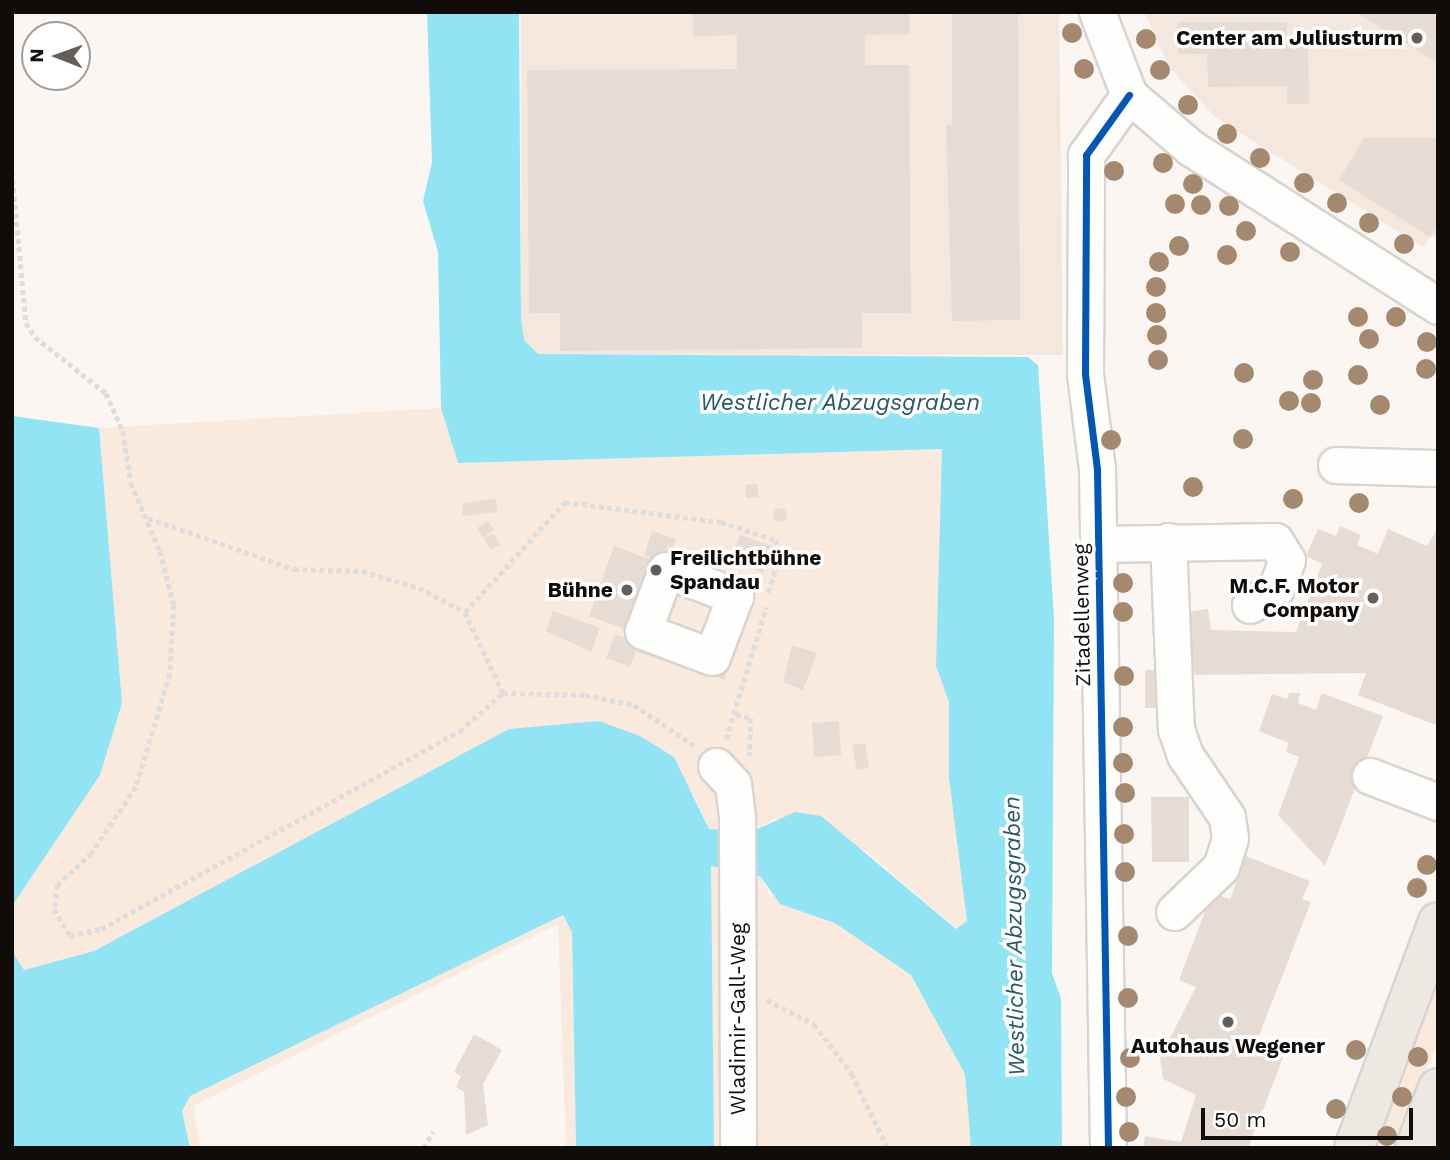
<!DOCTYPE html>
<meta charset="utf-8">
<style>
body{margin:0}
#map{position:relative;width:1450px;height:1160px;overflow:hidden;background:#fbf6f2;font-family:"Work Sans",sans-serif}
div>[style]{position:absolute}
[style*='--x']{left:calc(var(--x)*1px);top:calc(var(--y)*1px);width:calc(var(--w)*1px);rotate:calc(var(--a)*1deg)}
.built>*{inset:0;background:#f4e7de}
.green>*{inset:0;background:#fae9dd}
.water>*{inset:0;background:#90e4f3}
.building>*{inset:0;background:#e7dcd4}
.round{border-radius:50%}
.path>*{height:4.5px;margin-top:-2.25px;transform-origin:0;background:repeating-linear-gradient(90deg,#dedcdc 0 5px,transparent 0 8.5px)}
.roads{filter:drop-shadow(2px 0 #d8d4d1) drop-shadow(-2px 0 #d8d4d1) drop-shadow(0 2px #d8d4d1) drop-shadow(0 -2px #d8d4d1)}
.minor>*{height:35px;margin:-17.5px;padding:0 17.5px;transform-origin:17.5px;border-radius:17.5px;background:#fefefd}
.major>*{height:38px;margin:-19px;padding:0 19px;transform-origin:19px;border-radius:19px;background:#eee8e3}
.cycleway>*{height:7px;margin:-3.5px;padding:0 3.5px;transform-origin:3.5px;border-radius:3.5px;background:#0057b8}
.trees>*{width:20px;height:20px;margin:-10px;border-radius:50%;background:#a5896f}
.dots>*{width:19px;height:19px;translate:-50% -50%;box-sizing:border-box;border:4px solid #fff;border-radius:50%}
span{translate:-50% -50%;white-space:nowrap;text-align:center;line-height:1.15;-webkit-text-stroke:7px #fff;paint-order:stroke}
.poi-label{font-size:21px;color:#100c0a;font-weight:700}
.right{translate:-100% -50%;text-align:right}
.left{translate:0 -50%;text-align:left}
.street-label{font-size:21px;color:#100c0a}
.water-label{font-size:23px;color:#255963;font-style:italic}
.frame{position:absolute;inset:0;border:14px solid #100c0a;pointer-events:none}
.north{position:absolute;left:21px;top:21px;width:70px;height:70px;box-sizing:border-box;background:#fff;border:2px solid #9f9e9d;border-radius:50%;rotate:271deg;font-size:19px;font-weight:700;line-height:28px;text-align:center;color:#100c0a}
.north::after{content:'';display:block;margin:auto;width:24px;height:32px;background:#625e5b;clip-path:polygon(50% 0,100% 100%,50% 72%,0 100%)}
.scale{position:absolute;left:1201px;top:1108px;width:212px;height:32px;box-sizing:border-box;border:4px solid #100c0a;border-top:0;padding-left:9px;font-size:21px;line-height:24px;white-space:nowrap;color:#100c0a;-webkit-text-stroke:5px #fff;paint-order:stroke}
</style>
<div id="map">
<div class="built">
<div style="clip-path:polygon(521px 12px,1059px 12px,1063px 355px,538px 354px,524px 340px,521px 319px)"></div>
<div style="clip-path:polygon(1144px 12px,1438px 12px,1438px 238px,1432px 235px,1423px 247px,1215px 117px,1170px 68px)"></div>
</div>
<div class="green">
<div style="clip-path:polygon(441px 408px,458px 463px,942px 449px,936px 666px,949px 702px,949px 778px,967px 921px,957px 929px,865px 850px,775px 819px,753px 831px,709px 829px,693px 793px,509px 729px,94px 951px,23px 970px,12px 950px,12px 906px,100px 775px,122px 703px,99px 428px)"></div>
<div style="clip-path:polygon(710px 866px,761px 877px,769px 894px,835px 923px,911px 975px,965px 1074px,971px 1148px,714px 1148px)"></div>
<div style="clip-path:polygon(563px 915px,572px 932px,576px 1148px,566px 1148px,558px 924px,193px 1106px,201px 1148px,190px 1148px,182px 1111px,190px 1096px)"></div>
<div style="clip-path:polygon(1438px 968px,1438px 1042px,1397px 1148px,1371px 1148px)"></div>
</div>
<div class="water">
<div style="clip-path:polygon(427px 12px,519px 12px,521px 319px,524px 340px,538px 354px,1028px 357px,1038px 365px,1054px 619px,1052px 973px,1061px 999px,1062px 1148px,971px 1148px,965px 1074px,911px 975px,835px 923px,780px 904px,761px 877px,711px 866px,714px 1148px,576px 1148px,572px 932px,563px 915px,190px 1096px,182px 1111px,190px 1148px,12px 1148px,12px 951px,24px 970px,94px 951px,509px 729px,599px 721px,640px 736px,674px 757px,709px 829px,753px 831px,795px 812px,821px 816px,956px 929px,967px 921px,949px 778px,949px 702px,936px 666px,942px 449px,458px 463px,441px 408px,438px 252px,423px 201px,432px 162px)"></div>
<div style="clip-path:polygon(12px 416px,99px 428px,122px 703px,100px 775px,12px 906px)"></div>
</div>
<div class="building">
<div style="clip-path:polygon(693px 12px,909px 12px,910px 34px,865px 35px,865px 65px,909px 65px,911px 313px,862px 313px,862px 348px,560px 351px,560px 313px,529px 313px,527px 70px,737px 69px,737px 35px,693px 36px)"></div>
<div style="clip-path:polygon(952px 12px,1018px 12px,1020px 320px,952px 321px,946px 125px,952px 125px)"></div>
<div style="clip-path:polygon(1355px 12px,1438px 12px,1438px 63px)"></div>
<div style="clip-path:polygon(1178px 22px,1287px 22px,1287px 41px,1308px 41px,1309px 104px,1287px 104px,1287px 86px,1208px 87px,1207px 54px,1178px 54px)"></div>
<div style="clip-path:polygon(1364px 138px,1438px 138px,1438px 225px,1430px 237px,1339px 180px)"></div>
<div style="clip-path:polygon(757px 484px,759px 497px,746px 498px,745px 485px)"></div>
<div style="clip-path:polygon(496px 499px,497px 512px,463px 516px,462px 503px)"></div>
<div class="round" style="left:773px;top:508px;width:14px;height:14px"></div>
<div style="clip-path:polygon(488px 521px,494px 530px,483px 538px,477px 528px)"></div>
<div style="clip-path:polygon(1340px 526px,1361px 535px,1357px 545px,1378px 554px,1388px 529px,1427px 546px,1438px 528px,1436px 725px,1358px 695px,1366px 673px,1195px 675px,1186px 612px,1208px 609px,1211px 630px,1296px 632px,1322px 564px,1306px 556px,1318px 529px,1336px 536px)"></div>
<div style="clip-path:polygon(652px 531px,676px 539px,670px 554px,758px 586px,724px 680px,637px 652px,643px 631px,712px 657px,735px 596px,644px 555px)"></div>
<div style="clip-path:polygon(493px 533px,500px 544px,491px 550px,484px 539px)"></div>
<div style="clip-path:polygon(740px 535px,773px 546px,763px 573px,729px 561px)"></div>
<div style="clip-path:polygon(614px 546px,665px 565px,639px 634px,589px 616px)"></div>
<div style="clip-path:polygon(553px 611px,600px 628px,591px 652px,546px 631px)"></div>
<div style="clip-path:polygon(615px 634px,639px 643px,630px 667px,606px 658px)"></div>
<div style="clip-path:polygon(792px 645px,817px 653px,803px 690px,783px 682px)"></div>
<div style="clip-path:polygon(1145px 670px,1162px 670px,1162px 708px,1145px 708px)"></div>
<div style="clip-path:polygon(1289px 693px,1300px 693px,1298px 703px,1316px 710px,1322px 693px,1383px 716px,1325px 866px,1278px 815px,1299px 757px,1286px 752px,1289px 743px,1259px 731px,1272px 694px,1287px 699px)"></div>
<div style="clip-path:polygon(839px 721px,841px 755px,814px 757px,812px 723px)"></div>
<div style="clip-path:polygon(865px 743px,869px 768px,857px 770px,852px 745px)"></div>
<div style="clip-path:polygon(1151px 797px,1189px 797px,1189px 862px,1152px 862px)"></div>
<div style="clip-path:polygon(1246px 856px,1310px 881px,1302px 899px,1311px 902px,1255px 1046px,1283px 1057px,1263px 1110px,1254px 1117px,1259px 1119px,1248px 1148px,1143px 1148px,1145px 1136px,1181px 1142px,1196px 1095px,1163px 1079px,1160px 1058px,1196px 987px,1179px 980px,1212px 893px,1230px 899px)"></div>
<div style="clip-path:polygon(474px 1034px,502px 1050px,483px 1084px,488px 1125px,466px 1135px,464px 1092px,456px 1087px,461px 1076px,454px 1072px)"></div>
</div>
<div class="path">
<div style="--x:12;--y:171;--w:153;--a:84.7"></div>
<div style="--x:26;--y:323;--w:17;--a:57"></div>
<div style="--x:35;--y:337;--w:90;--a:38.3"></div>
<div style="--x:106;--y:393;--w:42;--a:65.9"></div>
<div style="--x:123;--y:431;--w:53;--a:81.3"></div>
<div style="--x:131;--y:483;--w:74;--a:66.9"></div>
<div style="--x:160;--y:551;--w:56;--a:75.5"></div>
<div style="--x:174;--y:605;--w:69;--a:93.3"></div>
<div style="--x:170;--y:674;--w:118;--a:106.7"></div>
<div style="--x:136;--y:787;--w:79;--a:123.7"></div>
<div style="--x:92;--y:853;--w:47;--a:136.7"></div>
<div style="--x:58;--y:885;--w:24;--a:99"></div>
<div style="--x:54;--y:909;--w:31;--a:59"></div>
<div style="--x:70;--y:936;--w:32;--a:-13"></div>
<div style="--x:101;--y:929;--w:410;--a:-28.9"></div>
<div style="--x:460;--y:731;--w:57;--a:-41.5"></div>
<div style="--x:503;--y:693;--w:82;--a:1.4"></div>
<div style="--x:585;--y:695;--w:50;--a:11.5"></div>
<div style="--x:634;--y:705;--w:73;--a:33.9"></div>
<div style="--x:148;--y:518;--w:155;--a:19.3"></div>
<div style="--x:294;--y:569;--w:68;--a:1.7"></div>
<div style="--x:362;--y:571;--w:59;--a:16.6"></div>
<div style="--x:419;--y:588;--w:52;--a:27.6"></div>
<div style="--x:465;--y:612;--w:89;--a:64.9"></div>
<div style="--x:465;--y:612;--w:149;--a:-47.7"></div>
<div style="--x:565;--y:502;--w:157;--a:7.3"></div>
<div style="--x:721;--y:522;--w:58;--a:18.1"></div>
<div style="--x:776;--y:540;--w:16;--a:75"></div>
<div style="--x:780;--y:555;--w:42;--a:106.7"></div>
<div style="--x:736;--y:714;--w:16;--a:15"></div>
<div style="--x:751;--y:718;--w:38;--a:92"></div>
<div style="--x:726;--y:739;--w:138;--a:-73.1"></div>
<div style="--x:767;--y:1000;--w:53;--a:27.1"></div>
<div style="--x:814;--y:1024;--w:63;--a:52.8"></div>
<div style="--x:852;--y:1074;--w:82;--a:64.1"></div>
<div style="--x:423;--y:1148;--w:19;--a:-58"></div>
</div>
<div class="roads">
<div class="minor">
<div style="--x:1097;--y:12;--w:89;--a:68.9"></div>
<div style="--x:1129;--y:95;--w:82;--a:40.5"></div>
<div style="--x:1191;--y:148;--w:293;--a:32.6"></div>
<div style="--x:1336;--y:465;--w:102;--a:1.7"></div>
<div style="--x:1168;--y:541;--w:188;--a:87.6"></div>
<div style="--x:1176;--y:729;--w:28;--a:71"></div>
<div style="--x:1185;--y:755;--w:75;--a:55.9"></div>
<div style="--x:1227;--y:817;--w:21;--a:82"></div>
<div style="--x:1230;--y:838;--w:30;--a:107"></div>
<div style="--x:1221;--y:867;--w:65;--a:136.2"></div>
<div style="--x:1098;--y:544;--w:177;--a:-1"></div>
<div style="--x:1275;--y:541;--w:22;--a:58"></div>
<div style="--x:1287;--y:560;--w:30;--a:111"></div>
<div style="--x:1276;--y:588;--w:31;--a:147"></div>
<div style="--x:666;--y:570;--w:74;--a:20.6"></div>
<div style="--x:735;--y:596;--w:65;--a:110.7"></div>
<div style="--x:712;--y:657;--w:74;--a:-159.4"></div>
<div style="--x:643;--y:631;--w:65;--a:-69.3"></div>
<div style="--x:716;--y:766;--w:25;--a:47"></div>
<div style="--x:733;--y:784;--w:35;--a:83"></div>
<div style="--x:737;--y:819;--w:329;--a:89.8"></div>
<div style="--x:1370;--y:776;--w:73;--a:20.9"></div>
<div style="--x:1108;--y:1148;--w:679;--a:-90.93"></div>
<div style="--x:1097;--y:469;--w:96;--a:-97.2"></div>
<div style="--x:1085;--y:374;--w:219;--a:-89.7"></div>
<div style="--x:1086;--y:155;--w:74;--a:-54.4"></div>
</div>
<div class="major">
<div style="--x:1354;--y:1148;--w:241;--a:-69.6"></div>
<div style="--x:1415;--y:1148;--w:64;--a:-69"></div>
</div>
</div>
<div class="cycleway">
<div style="--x:1108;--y:1148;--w:679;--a:-90.93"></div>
<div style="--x:1097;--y:469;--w:96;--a:-97.2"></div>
<div style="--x:1085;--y:374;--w:219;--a:-89.7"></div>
<div style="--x:1086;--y:155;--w:74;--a:-54.4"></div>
</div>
<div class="trees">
<div style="left:1072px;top:33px"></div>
<div style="left:1146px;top:39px"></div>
<div style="left:1084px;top:69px"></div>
<div style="left:1160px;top:70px"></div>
<div style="left:1188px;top:105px"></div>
<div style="left:1227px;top:134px"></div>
<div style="left:1260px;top:158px"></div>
<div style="left:1163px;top:163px"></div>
<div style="left:1114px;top:171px"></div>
<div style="left:1304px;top:183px"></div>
<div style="left:1193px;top:184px"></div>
<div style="left:1337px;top:203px"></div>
<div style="left:1175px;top:204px"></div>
<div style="left:1201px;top:205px"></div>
<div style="left:1229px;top:206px"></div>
<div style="left:1369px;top:223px"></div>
<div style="left:1246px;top:231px"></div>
<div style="left:1404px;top:244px"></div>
<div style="left:1179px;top:246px"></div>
<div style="left:1290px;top:252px"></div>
<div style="left:1227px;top:255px"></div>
<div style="left:1159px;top:262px"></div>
<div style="left:1156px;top:287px"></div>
<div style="left:1156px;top:313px"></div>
<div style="left:1358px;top:317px"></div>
<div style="left:1396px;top:317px"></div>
<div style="left:1157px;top:335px"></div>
<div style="left:1369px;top:339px"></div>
<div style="left:1427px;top:342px"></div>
<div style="left:1158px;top:360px"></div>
<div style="left:1426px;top:369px"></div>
<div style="left:1244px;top:373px"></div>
<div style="left:1358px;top:375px"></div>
<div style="left:1313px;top:380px"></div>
<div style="left:1289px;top:401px"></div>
<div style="left:1311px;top:403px"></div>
<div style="left:1380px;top:405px"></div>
<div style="left:1243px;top:439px"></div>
<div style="left:1111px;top:440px"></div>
<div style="left:1193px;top:487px"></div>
<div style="left:1293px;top:499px"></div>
<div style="left:1359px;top:503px"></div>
<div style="left:1123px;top:583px"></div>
<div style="left:1123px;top:612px"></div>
<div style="left:1124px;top:676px"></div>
<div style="left:1123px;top:727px"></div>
<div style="left:1123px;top:763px"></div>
<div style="left:1125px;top:793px"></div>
<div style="left:1124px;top:834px"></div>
<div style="left:1427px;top:865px"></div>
<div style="left:1125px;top:872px"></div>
<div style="left:1417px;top:888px"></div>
<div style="left:1128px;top:936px"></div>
<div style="left:1128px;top:998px"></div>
<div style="left:1356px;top:1050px"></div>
<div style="left:1418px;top:1057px"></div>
<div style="left:1130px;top:1058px"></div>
<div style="left:1126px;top:1097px"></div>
<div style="left:1402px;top:1097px"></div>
<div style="left:1336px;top:1109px"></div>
<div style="left:1129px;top:1132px"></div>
<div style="left:1387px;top:1136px"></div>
</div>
<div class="dots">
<div style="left:1417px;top:38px;background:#625e5b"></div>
<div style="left:656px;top:570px;background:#625e5b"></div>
<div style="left:627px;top:590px;background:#625e5b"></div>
<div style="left:1373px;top:598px;background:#625e5b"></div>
<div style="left:1228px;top:1022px;background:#625e5b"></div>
</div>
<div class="poi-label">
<span class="right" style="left:1403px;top:38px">Center am Juliusturm</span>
<span class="left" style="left:670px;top:570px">Freilichtbühne<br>Spandau</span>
<span class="right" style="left:1359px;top:598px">M.C.F. Motor<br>Company</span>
<span class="right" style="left:613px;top:590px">Bühne</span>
<span style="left:1228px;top:1046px">Autohaus Wegener</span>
</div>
<div class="street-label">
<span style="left:1082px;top:615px;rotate:-91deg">Zitadellenweg</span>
<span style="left:738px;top:1019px;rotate:-90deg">Wladimir-Gall-Weg</span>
</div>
<div class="water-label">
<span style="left:840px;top:403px">Westlicher Abzugsgraben</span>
<span style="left:1015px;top:936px;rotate:-91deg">Westlicher Abzugsgraben</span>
</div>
<div class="frame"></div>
<div class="north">N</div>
<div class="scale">50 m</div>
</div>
